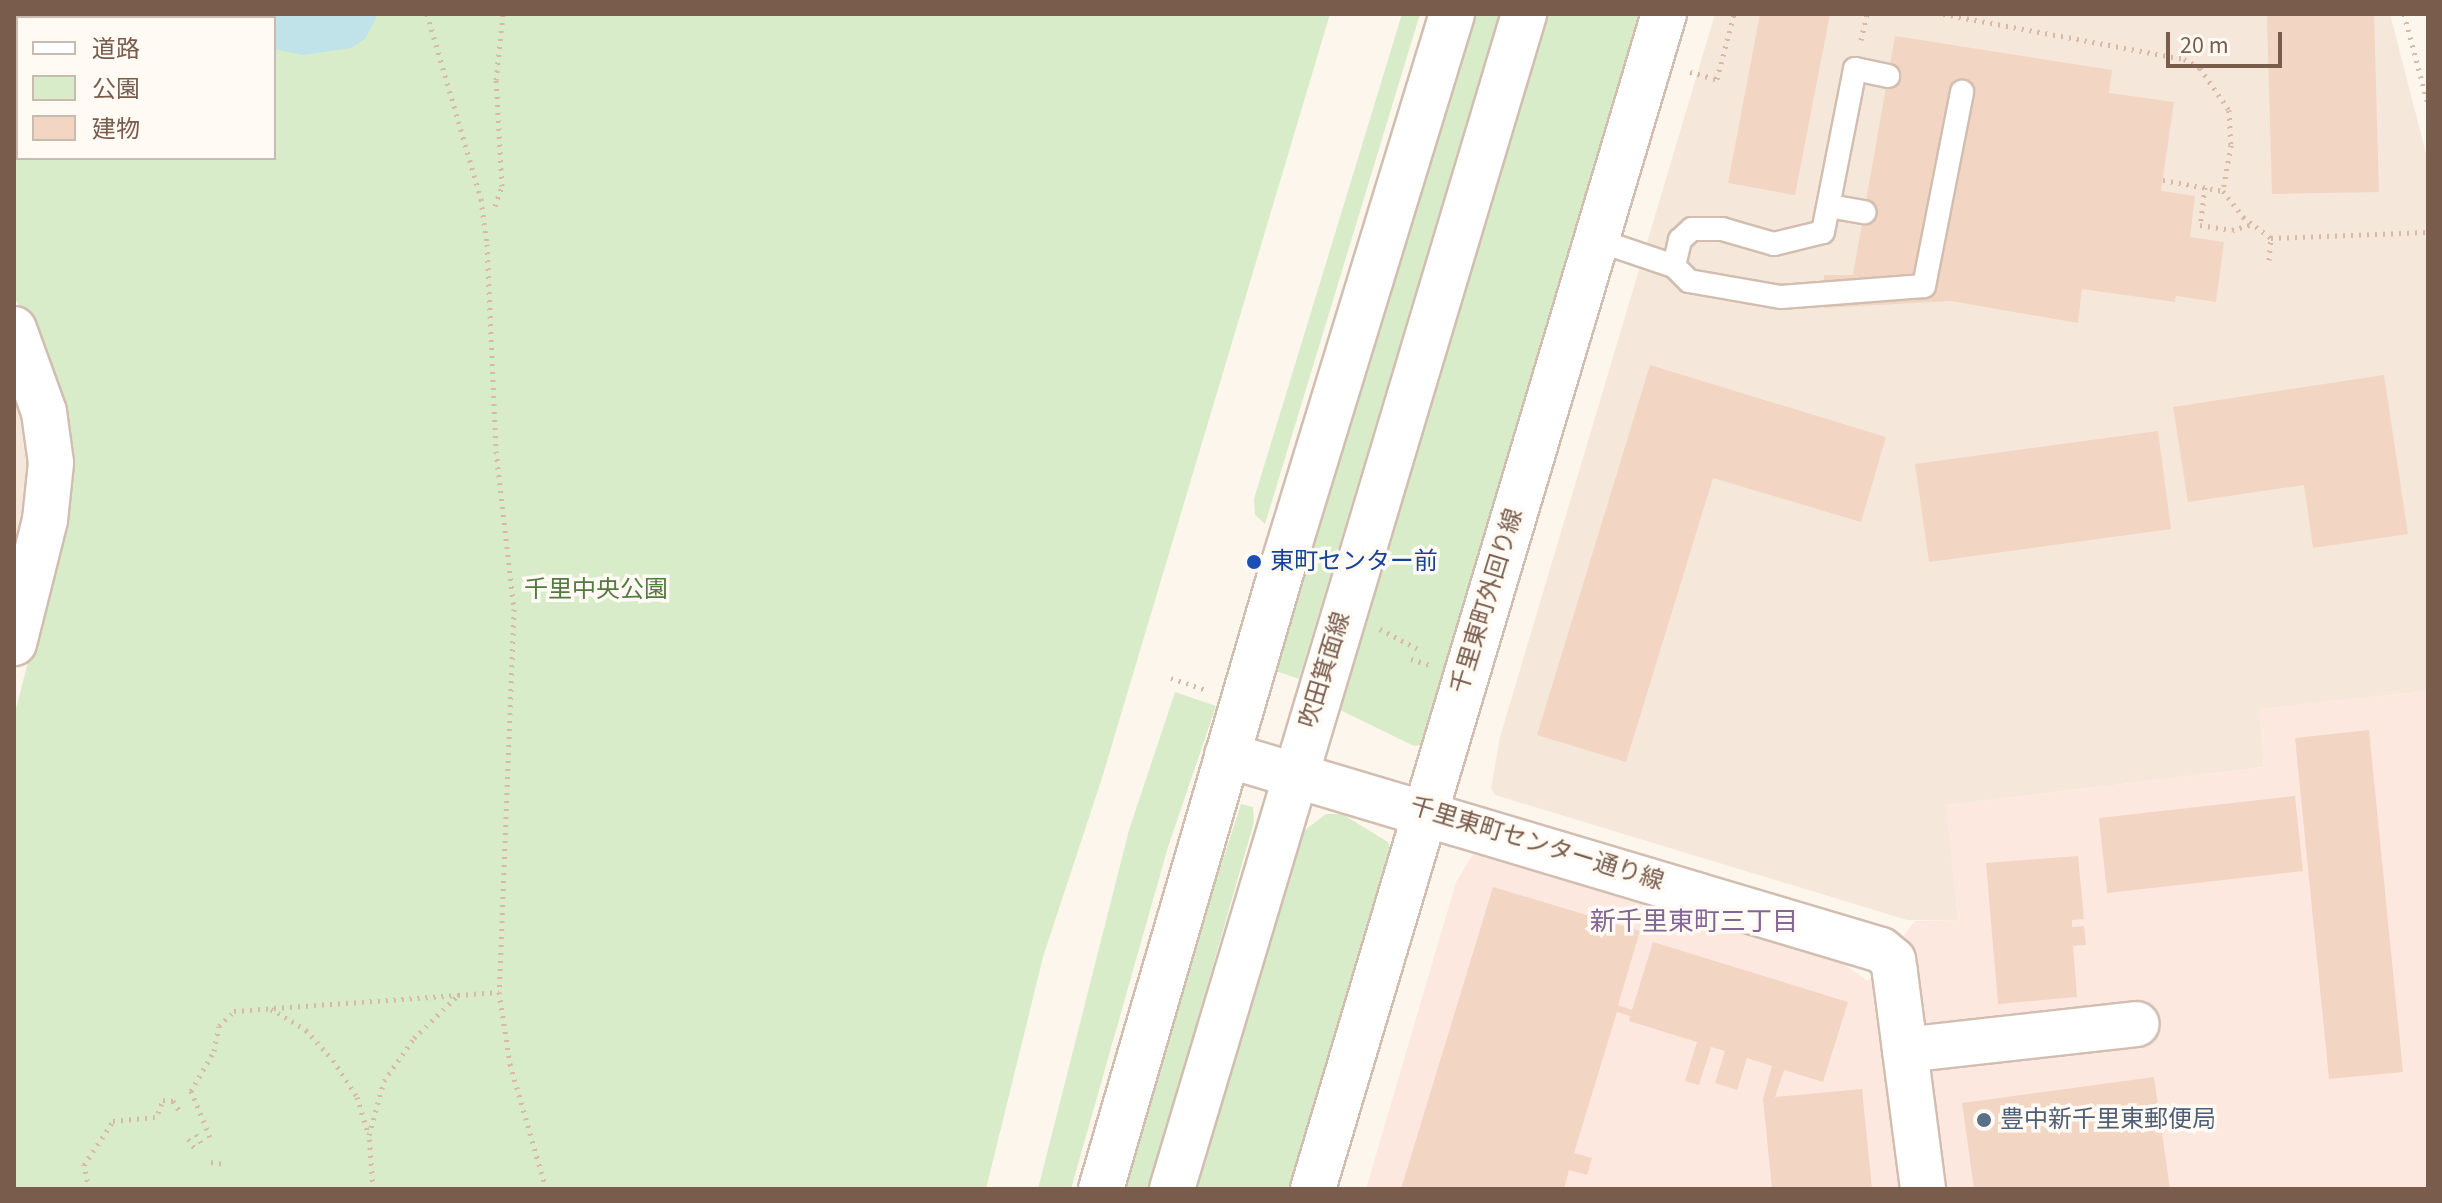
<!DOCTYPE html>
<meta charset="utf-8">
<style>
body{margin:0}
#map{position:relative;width:2442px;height:1203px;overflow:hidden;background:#fdf6ec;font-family:"Source Sans 3","Noto Sans JP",sans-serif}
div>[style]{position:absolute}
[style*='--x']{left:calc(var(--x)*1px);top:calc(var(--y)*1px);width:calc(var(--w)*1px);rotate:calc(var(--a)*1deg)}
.residential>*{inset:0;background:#f5e8da}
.commercial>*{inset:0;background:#fde8e0}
.green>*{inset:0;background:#d8ecc9}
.water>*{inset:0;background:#bfe3e8}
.building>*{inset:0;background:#f3d5c3}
.path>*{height:5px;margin-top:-2.5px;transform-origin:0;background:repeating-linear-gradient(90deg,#d9b8a5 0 2px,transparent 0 8px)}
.roads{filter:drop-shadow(2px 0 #d1beb0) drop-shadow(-2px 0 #d1beb0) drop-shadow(0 2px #d1beb0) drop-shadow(0 -2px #d1beb0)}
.service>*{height:22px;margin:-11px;padding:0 11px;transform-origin:11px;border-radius:11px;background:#fff}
.minor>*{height:44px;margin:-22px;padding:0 22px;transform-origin:22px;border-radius:22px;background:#fff}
.tertiary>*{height:44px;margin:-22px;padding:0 22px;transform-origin:22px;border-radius:22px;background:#fff}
.secondary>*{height:44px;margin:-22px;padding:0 22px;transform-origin:22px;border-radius:22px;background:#fff}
.dots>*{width:22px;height:22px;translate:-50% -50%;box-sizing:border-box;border:4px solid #fffaf3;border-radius:50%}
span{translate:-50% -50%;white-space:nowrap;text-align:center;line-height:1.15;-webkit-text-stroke:7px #fffaf3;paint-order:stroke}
.transit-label{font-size:24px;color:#164399}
.left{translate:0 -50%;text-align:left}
.park-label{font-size:24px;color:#537a41}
.street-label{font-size:24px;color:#7a5c4d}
.service-label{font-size:24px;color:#4e5e75}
.neighbourhood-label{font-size:26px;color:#846695}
.frame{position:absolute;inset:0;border:16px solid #7a5c4d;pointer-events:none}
.legend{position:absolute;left:16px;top:16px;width:260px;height:144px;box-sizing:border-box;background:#fffaf3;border:2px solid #cabbb1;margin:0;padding:10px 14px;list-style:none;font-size:24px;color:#7a5c4d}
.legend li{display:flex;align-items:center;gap:16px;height:40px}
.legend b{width:40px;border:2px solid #cabbb1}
.scale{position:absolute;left:2166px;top:32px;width:116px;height:36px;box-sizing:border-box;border:4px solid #7a5c4d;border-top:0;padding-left:10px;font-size:24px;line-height:28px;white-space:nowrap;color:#7a5c4d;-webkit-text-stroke:6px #fffaf3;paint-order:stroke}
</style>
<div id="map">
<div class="residential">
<div style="clip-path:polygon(1715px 14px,2390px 14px,2428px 161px,2428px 691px,2260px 709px,2264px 767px,1947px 805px,1958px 920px,1907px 920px,1495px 795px,1491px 789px,1500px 737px)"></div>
<div style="clip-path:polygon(14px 378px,30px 451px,29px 496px,14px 564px)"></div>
</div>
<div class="commercial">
<div style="clip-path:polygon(2428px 691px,2428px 1189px,1366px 1189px,1456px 882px,1473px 854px,1842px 963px,1868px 981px,1915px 921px,1958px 920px,1946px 805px,2264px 767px,2259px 709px)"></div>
</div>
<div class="green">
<div style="clip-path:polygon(evenodd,14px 14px,1330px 14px,1102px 778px,1043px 957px,986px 1189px,14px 1189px,14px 716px,55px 559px,33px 330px,14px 297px,14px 14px,18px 18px,274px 18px,274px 158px,18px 158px,18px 18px)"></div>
<div style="clip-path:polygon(1402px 14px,1420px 14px,1265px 524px,1255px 515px,1254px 499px)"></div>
<div style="clip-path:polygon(1474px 14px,1499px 14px,1299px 679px,1276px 671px)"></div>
<div style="clip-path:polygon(1543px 14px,1639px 14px,1422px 745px,1414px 746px,1338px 709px)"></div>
<div style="clip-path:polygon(1175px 692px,1216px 706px,1168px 847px,1071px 1189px,1038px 1189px,1129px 830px)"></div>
<div style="clip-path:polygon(1241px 804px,1253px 807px,1254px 822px,1149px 1189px,1125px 1189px,1159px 1056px)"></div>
<div style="clip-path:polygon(1326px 814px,1342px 814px,1388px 842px,1390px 849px,1288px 1189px,1197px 1189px,1301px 833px)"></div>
</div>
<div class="water">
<div style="clip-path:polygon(219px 14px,378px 14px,365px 39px,351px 48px,303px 55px,274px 49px,274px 18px)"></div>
</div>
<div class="building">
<div style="clip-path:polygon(1760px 14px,1830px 14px,1795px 195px,1728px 183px)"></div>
<div style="clip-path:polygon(2267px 14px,2374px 14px,2379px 192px,2272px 194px)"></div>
<div style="clip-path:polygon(1895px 36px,2112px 70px,2109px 93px,2174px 102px,2161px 191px,2195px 196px,2190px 237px,2224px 242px,2216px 302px,2176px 296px,2175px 302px,2082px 289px,2078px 323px,1951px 301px,1824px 308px,1824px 275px,1853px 275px)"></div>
<div style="clip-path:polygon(1650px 365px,1886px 437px,1861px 522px,1713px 478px,1626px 762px,1537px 735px)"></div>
<div style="clip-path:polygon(2384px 375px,2408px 534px,2313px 548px,2304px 485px,2188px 502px,2173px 407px)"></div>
<div style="clip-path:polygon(2158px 431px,2171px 529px,1929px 562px,1915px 464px)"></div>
<div style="clip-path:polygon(2369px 730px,2403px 1072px,2329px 1079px,2295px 738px)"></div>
<div style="clip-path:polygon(2295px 796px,2303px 871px,2107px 893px,2099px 818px)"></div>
<div style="clip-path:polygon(2078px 856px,2084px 919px,2072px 920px,2072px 927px,2084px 926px,2086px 945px,2073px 946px,2077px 997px,1998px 1004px,1986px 863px)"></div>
<div style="clip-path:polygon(1493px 887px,1640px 931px,1618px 1005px,1632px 1010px,1653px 942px,1848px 1002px,1823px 1082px,1784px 1070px,1775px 1097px,1862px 1089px,1872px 1189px,1772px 1189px,1763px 1099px,1772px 1066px,1747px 1058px,1737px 1090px,1715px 1083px,1725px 1051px,1711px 1047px,1699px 1085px,1685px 1081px,1697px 1042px,1629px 1021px,1630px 1016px,1617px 1012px,1574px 1153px,1592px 1158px,1587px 1175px,1569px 1170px,1564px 1189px,1401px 1189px)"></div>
<div style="clip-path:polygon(2154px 1077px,2170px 1189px,1974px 1189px,1962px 1103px)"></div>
</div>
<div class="path">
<div style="--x:427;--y:14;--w:193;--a:73.7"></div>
<div style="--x:481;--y:199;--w:45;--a:82.4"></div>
<div style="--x:487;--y:244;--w:207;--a:87.5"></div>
<div style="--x:496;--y:451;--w:159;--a:83.5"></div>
<div style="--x:514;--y:609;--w:383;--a:92.2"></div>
<div style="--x:499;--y:992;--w:73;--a:81.3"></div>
<div style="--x:510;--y:1064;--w:130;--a:73.9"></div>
<div style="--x:1943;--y:14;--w:245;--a:10.6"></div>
<div style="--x:2184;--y:59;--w:18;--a:29"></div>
<div style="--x:2200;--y:68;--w:51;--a:55.4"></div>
<div style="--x:2229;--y:110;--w:35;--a:87"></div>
<div style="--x:2231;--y:145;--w:47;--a:99.9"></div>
<div style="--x:2404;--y:14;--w:93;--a:75.1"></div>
<div style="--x:1861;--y:40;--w:27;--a:-77"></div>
<div style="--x:1690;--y:72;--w:28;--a:15"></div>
<div style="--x:1717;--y:79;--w:67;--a:-75.3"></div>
<div style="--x:2163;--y:180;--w:61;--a:10.4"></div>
<div style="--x:2223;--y:191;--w:33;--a:52"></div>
<div style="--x:2243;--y:217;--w:35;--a:37"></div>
<div style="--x:2271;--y:238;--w:157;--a:-2.2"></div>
<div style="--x:2205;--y:187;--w:38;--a:97"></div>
<div style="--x:2200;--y:225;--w:32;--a:9"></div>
<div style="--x:2232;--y:230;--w:22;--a:-16"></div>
<div style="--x:495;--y:206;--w:21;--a:-71"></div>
<div style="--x:502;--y:186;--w:106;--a:-93.2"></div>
<div style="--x:496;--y:80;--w:66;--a:-83.9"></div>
<div style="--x:2269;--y:260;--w:22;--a:-85"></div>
<div style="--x:1380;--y:629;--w:43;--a:27.8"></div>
<div style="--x:1411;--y:659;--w:19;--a:18"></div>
<div style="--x:1171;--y:678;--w:36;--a:19"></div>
<div style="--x:271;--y:1009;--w:41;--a:31"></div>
<div style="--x:306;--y:1030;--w:40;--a:48"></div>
<div style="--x:333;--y:1060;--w:44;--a:57"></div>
<div style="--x:357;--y:1097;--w:37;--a:73"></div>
<div style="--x:158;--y:1113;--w:14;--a:-69"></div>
<div style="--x:163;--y:1100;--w:10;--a:6"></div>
<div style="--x:173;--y:1101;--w:11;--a:56"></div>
<div style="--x:196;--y:1134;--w:14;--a:60"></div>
<div style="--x:210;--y:1137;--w:50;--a:-112.4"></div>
<div style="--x:191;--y:1091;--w:46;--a:-60.1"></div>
<div style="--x:214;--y:1051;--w:25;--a:-79"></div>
<div style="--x:219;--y:1026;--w:21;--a:-45"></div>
<div style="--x:234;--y:1011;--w:225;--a:-4.1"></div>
<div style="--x:188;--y:1139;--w:14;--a:54"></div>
<div style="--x:211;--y:1162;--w:12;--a:9"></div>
<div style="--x:89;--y:1189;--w:25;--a:-102"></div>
<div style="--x:84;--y:1165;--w:53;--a:-56.6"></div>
<div style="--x:113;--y:1121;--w:42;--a:-5.4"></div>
<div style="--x:230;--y:1189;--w:5;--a:-90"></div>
<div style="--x:373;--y:1189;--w:54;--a:-94.2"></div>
<div style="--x:369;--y:1135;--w:56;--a:-74.5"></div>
<div style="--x:384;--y:1081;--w:52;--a:-55.1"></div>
<div style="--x:414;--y:1038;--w:62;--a:-44.3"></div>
<div style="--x:458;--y:995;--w:41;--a:-4.2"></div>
</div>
<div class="roads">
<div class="service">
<div style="--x:1829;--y:206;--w:36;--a:10"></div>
<div style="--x:1597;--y:240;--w:81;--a:18.7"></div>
<div style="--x:1674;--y:266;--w:21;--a:45"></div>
<div style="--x:1689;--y:281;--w:93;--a:9.9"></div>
<div style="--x:1781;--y:297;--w:143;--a:-4.4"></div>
<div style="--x:1924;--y:286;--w:198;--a:-78.9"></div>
<div style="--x:1674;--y:266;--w:27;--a:-77"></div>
<div style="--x:1680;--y:240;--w:16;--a:-43"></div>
<div style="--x:1692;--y:229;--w:30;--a:0"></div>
<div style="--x:1722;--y:229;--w:54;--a:16.1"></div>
<div style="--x:1774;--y:244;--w:50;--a:-13.8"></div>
<div style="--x:1823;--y:232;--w:166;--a:-78.9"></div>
<div style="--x:1855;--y:69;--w:34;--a:12"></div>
</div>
<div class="minor">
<div style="--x:14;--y:329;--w:88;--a:70.1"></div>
<div style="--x:44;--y:412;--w:51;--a:82.2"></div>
<div style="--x:51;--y:463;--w:57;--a:96"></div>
<div style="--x:45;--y:520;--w:127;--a:104.1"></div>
<div style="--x:1227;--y:755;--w:682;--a:16.6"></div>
<div style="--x:1881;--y:950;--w:16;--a:40"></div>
<div style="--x:1893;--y:960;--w:13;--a:81"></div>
<div style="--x:1895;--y:973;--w:218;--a:82.6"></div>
<div style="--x:1905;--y:1050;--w:233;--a:-6.4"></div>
</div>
<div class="tertiary">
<div style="--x:1313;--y:1189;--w:1226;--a:-73.37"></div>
</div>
<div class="secondary">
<div style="--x:1101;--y:1189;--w:646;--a:-73.73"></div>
<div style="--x:1282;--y:569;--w:580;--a:-72.97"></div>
<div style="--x:1172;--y:1189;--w:1227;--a:-73.32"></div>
</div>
</div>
<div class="dots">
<div style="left:1254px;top:562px;background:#1a4fb4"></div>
<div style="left:1984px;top:1120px;background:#5c6f8a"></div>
</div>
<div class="transit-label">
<span class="left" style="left:1270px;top:562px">東町センター前</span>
</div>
<div class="park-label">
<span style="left:596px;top:590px">千里中央公園</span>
</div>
<div class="street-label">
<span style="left:1487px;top:601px;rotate:-73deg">千里東町外回り線</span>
<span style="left:1325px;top:670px;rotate:-73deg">吹田箕面線</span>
<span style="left:1537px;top:844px;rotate:17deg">千里東町センター通り線</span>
</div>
<div class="service-label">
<span class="left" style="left:2000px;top:1120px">豊中新千里東郵便局</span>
</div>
<div class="neighbourhood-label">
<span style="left:1694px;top:922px">新千里東町三丁目</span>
</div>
<div class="frame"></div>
<ul class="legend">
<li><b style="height:10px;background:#fff"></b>道路</li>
<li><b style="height:22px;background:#d8ecc9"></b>公園</li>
<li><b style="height:22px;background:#f3d5c3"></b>建物</li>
</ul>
<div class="scale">20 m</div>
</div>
